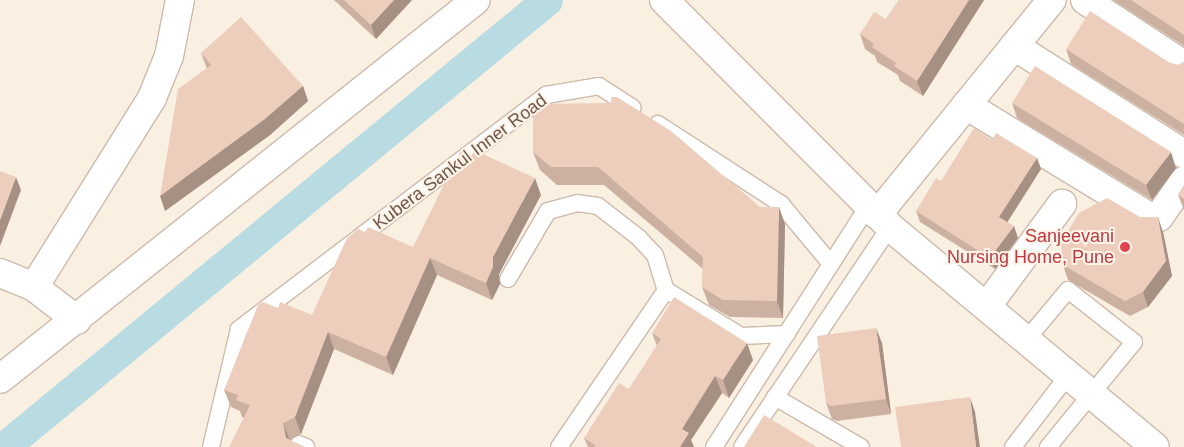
<!DOCTYPE html>
<style>
body{margin:0}
#map{position:relative;width:1184px;height:447px;overflow:hidden;background:#faf0e2;font-family:Arial,sans-serif}
div>[style]{position:absolute}
[style*='--x']{left:calc(var(--x)*1px);top:calc(var(--y)*1px);width:calc(var(--w)*1px);rotate:calc(var(--a)*1deg)}
.canal>*{height:31px;margin:-15.5px;padding:0 15.5px;transform-origin:15.5px;border-radius:15.5px;background:#b8dce1}
.roads{filter:drop-shadow(1px 0 #ccbaac) drop-shadow(-1px 0 #ccbaac) drop-shadow(0 1px #ccbaac) drop-shadow(0 -1px #ccbaac)}
.lane>*{height:16px;margin:-8px;padding:0 8px;transform-origin:8px;border-radius:8px;background:#fff}
.street>*{height:28px;margin:-14px;padding:0 14px;transform-origin:14px;border-radius:14px;background:#fff}
.secondary>*{height:28px;margin:-14px;padding:0 14px;transform-origin:14px;border-radius:14px;background:#fff}
.wall>*{inset:0;background:#ccb1a2}
.shaded-wall>*{inset:0;background:#a69084}
.building>*{inset:0;background:#edcebc}
.dots>*{width:14px;height:14px;translate:-50% -50%;box-sizing:border-box;border:2px solid #fdf4e7;border-radius:50%}
span{translate:-50% -50%;white-space:nowrap;text-align:center;line-height:1.15;-webkit-text-stroke:4px #fdf4e7;paint-order:stroke}
.street-label{font-size:18px;color:#6f574b}
.health-label{font-size:18px;color:#be3a42}
.right{translate:-100% -50%;text-align:right}
</style>
<div id="map">
<div class="canal">
<div style="--x:4;--y:447;--w:703;--a:-39.46"></div>
</div>
<div class="roads">
<div class="lane">
<div style="--x:658;--y:124;--w:147;--a:33"></div>
<div style="--x:781;--y:204;--w:78;--a:50.2"></div>
<div style="--x:508;--y:279;--w:79;--a:-59.5"></div>
<div style="--x:548;--y:211;--w:30;--a:-15"></div>
<div style="--x:577;--y:203;--w:21;--a:8"></div>
<div style="--x:598;--y:206;--w:51;--a:37.8"></div>
<div style="--x:638;--y:237;--w:25;--a:47"></div>
<div style="--x:655;--y:255;--w:37;--a:73"></div>
<div style="--x:1027;--y:339;--w:64;--a:-50.1"></div>
<div style="--x:1068;--y:290;--w:84;--a:38.2"></div>
<div style="--x:1134;--y:342;--w:136;--a:129.3"></div>
<div style="--x:775;--y:397;--w:99;--a:30.2"></div>
<div style="--x:299;--y:444;--w:8;--a:23"></div>
<div style="--x:211;--y:447;--w:121;--a:-76.7"></div>
<div style="--x:239;--y:329;--w:386;--a:-37.3"></div>
<div style="--x:546;--y:95;--w:54;--a:-9.6"></div>
<div style="--x:599;--y:86;--w:40;--a:32.9"></div>
<div style="--x:559;--y:447;--w:190;--a:-55.7"></div>
<div style="--x:666;--y:290;--w:88;--a:31.5"></div>
<div style="--x:741;--y:336;--w:46;--a:-2.5"></div>
<div style="--x:714;--y:447;--w:286;--a:-57.4"></div>
<div style="--x:742;--y:447;--w:265;--a:-56.1"></div>
<div style="--x:1013;--y:447;--w:92;--a:-52.5"></div>
</div>
<div class="street">
<div style="--x:1085;--y:0;--w:118;--a:33.3"></div>
<div style="--x:1014;--y:46;--w:201;--a:32.4"></div>
<div style="--x:966;--y:105;--w:219;--a:31.4"></div>
<div style="--x:1153;--y:219;--w:6;--a:-18"></div>
<div style="--x:1159;--y:217;--w:44;--a:-55.2"></div>
<div style="--x:877;--y:215;--w:277;--a:-50.9"></div>
<div style="--x:0;--y:273;--w:37;--a:22"></div>
<div style="--x:34;--y:287;--w:54;--a:37.5"></div>
<div style="--x:34;--y:287;--w:223;--a:-58"></div>
<div style="--x:152;--y:98;--w:45;--a:-68"></div>
<div style="--x:169;--y:56;--w:57;--a:-78.9"></div>
<div style="--x:987;--y:306;--w:127;--a:-53.7"></div>
</div>
<div class="secondary">
<div style="--x:664;--y:0;--w:320;--a:45.1"></div>
<div style="--x:890;--y:227;--w:344;--a:39.7"></div>
<div style="--x:0;--y:379;--w:608;--a:-38.53"></div>
</div>
</div>
<div class="wall">
<div style="clip-path:polygon(334px 0,412px 0,376px 39px)"></div>
<div style="clip-path:polygon(899px 0,984px 0,923px 96px,900px 81px,898px 75px,877px 62px,875px 56px,865px 49px,860px 34px,886px 19px)"></div>
<div style="clip-path:polygon(1113px 0,1184px 0,1184px 46px)"></div>
<div style="clip-path:polygon(1066px 49px,1170px 63px,1178px 65px,1184px 62px,1184px 135px,1071px 64px)"></div>
<div style="clip-path:polygon(201px 53px,303px 86px,308px 101px,270px 135px,165px 211px,207px 69px)"></div>
<div style="clip-path:polygon(1012px 103px,1176px 168px,1152px 200px,1017px 118px)"></div>
<div style="clip-path:polygon(533px 104px,760px 207px,785px 224px,783px 318px,730px 317px,709px 305px,702px 287px,703px 269px,604px 185px,557px 185px,540px 170px,533px 152px)"></div>
<div style="clip-path:polygon(992px 140px,1037px 158px,1041px 169px,1007px 222px,1018px 238px,995px 269px,920px 222px,916px 211px,941px 181px)"></div>
<div style="clip-path:polygon(1184px 185px,1184px 210px,1178px 195px)"></div>
<div style="clip-path:polygon(541px 195px,499px 274px,500px 284px,492px 300px,437px 275px,393px 375px,334px 349px,301px 434px,290px 440px,242px 417px,240px 411px,231px 407px,224px 390px,278px 308px,312px 315px,365px 232px,413px 247px)"></div>
<div style="clip-path:polygon(1163px 232px,1172px 276px,1148px 307px,1130px 316px,1068px 280px,1063px 265px)"></div>
<div style="clip-path:polygon(652px 333px,753px 360px,729px 398px,722px 393px,691px 440px,694px 447px,588px 447px,584px 438px,629px 389px,657px 346px)"></div>
<div style="clip-path:polygon(882px 343px,891px 414px,837px 421px,832px 419px,826px 403px)"></div>
</div>
<div class="shaded-wall">
<div style="clip-path:polygon(394px 0,412px 0,376px 39px,371px 25px)"></div>
<div style="clip-path:polygon(969px 0,984px 0,923px 96px,917px 81px)"></div>
<div style="clip-path:polygon(303px 86px,308px 101px,270px 135px,165px 211px,160px 196px)"></div>
<div style="clip-path:polygon(1171px 152px,1176px 168px,1152px 200px,1146px 185px)"></div>
<div style="clip-path:polygon(1037px 158px,1041px 169px,1003px 229px,999px 217px)"></div>
<div style="clip-path:polygon(16px 177px,21px 190px,0 246px,0 220px)"></div>
<div style="clip-path:polygon(535px 178px,541px 195px,499px 274px,500px 284px,492px 300px,486px 283px,493px 257px)"></div>
<div style="clip-path:polygon(779px 207px,785px 224px,783px 318px,777px 301px)"></div>
<div style="clip-path:polygon(1158px 217px,1163px 232px,1172px 276px,1148px 307px,1143px 292px)"></div>
<div style="clip-path:polygon(1014px 226px,1018px 238px,995px 269px,990px 258px)"></div>
<div style="clip-path:polygon(430px 258px,437px 275px,393px 375px,386px 357px)"></div>
<div style="clip-path:polygon(876px 328px,882px 343px,891px 414px,886px 399px)"></div>
<div style="clip-path:polygon(328px 332px,334px 349px,301px 434px,295px 417px)"></div>
<div style="clip-path:polygon(747px 343px,753px 360px,729px 398px,723px 380px)"></div>
<div style="clip-path:polygon(715px 376px,722px 393px,691px 440px,694px 447px,680px 447px,682px 429px)"></div>
<div style="clip-path:polygon(970px 397px,975px 412px,980px 447px,976px 447px)"></div>
<div style="clip-path:polygon(283px 423px,290px 441px,286px 438px)"></div>
</div>
<div class="building">
<div style="clip-path:polygon(344px 0,394px 0,371px 25px)"></div>
<div style="clip-path:polygon(899px 0,969px 0,917px 81px,894px 66px,896px 63px,872px 47px,874px 44px,860px 34px,874px 12px,886px 19px)"></div>
<div style="clip-path:polygon(1131px 0,1184px 0,1184px 35px)"></div>
<div style="clip-path:polygon(1090px 11px,1170px 63px,1178px 65px,1184px 62px,1184px 124px,1066px 49px)"></div>
<div style="clip-path:polygon(241px 17px,303px 86px,265px 119px,160px 196px,178px 89px,211px 65px,201px 53px)"></div>
<div style="clip-path:polygon(1035px 66px,1171px 152px,1146px 185px,1012px 103px)"></div>
<div style="clip-path:polygon(611px 97px,617px 97px,671px 131px,760px 207px,779px 207px,777px 301px,723px 300px,702px 287px,703px 257px,598px 167px,551px 167px,533px 152px,533px 104px,611px 103px)"></div>
<div style="clip-path:polygon(974px 128px,992px 140px,996px 133px,1037px 158px,999px 217px,1014px 226px,990px 258px,916px 211px,936px 178px,941px 181px)"></div>
<div style="clip-path:polygon(461px 150px,472px 155px,474px 150px,535px 178px,493px 257px,493px 267px,486px 283px,430px 258px,386px 357px,328px 332px,295px 417px,283px 423px,286px 438px,305px 447px,229px 447px,250px 405px,236px 400px,238px 395px,224px 390px,258px 305px,263px 302px,278px 308px,280px 302px,312px 315px,347px 238px,358px 229px,365px 232px,368px 227px,413px 247px)"></div>
<div style="clip-path:polygon(0 171px,16px 177px,0 220px)"></div>
<div style="clip-path:polygon(1184px 185px,1184px 199px,1178px 195px)"></div>
<div style="clip-path:polygon(1107px 198px,1140px 217px,1158px 217px,1166px 261px,1143px 292px,1125px 301px,1063px 265px,1061px 242px,1079px 213px)"></div>
<div style="clip-path:polygon(674px 297px,747px 343px,723px 380px,715px 376px,682px 429px,689px 433px,680px 447px,594px 447px,595px 445px,584px 438px,619px 383px,629px 389px,661px 339px,652px 333px)"></div>
<div style="clip-path:polygon(876px 328px,886px 399px,831px 406px,826px 403px,817px 336px)"></div>
<div style="clip-path:polygon(970px 397px,976px 447px,901px 447px,895px 407px)"></div>
<div style="clip-path:polygon(764px 415px,817px 447px,744px 447px)"></div>
</div>
<div class="dots">
<div style="left:1125px;top:247px;background:#e0444e"></div>
</div>
<div class="street-label">
<span style="left:460px;top:162px;rotate:-37deg">Kubera Sankul Inner Road</span>
</div>
<div class="health-label">
<span class="right" style="left:1114px;top:247px">Sanjeevani<br>Nursing Home, Pune</span>
</div>
</div>
